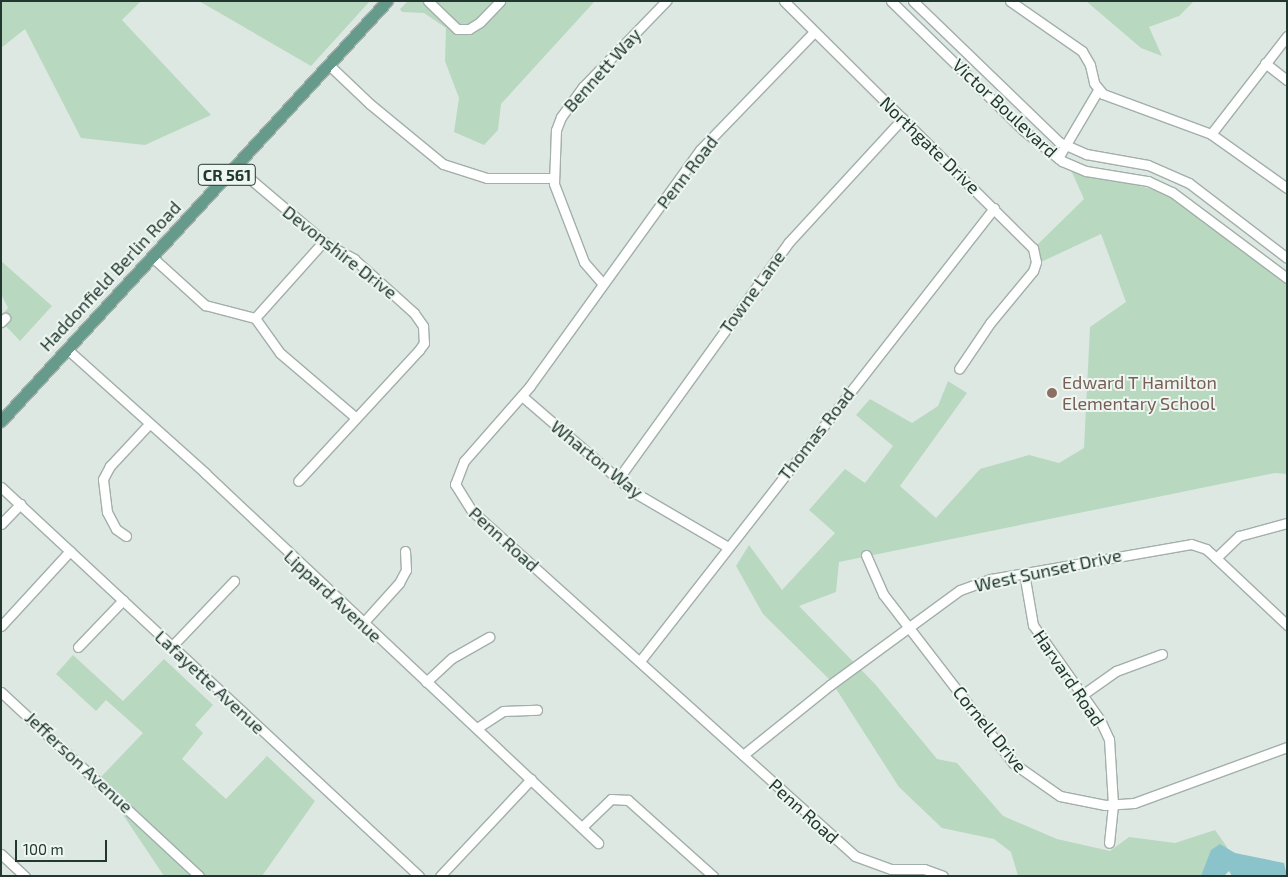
<!DOCTYPE html>
<style>
body{margin:0}
#map{position:relative;width:1288px;height:877px;overflow:hidden;background:#dee8e3;font-family:"Exo 2",sans-serif}
div>[style]{position:absolute}
[style*='--x']{left:calc(var(--x)*1px);top:calc(var(--y)*1px);width:calc(var(--w)*1px);rotate:calc(var(--a)*1deg)}
.green>*{inset:0;background:#b8d8c0}
.water>*{inset:0;background:#8ac3ca}
.roads{filter:drop-shadow(1px 0 #a2afaa) drop-shadow(-1px 0 #a2afaa) drop-shadow(0 1px #a2afaa) drop-shadow(0 -1px #a2afaa)}
.minor>*{height:9px;margin:-4.5px;padding:0 4.5px;transform-origin:4.5px;border-radius:4.5px;background:#fff}
.major>*{height:11px;margin:-5.5px;padding:0 5.5px;transform-origin:5.5px;border-radius:5.5px;background:#669b8b}
.dots>*{width:14px;height:14px;translate:-50% -50%;box-sizing:border-box;border:2px solid #eef6f2;border-radius:50%}
span{translate:-50% -50%;white-space:nowrap;text-align:center;line-height:1.15;-webkit-text-stroke:4px #eef6f2;paint-order:stroke}
.shield-label span{padding:1px 4px;background:#eef6f2;border:1px solid;border-radius:4px;-webkit-text-stroke-width:0}
.shield-label{font-size:16px;color:#213730;font-weight:700}
.street-label{font-size:18px;color:#213730}
.education-label{font-size:18px;color:#785e54}
.left{translate:0 -50%;text-align:left}
.frame{position:absolute;inset:0;border:2px solid #213730;pointer-events:none}
.scale{position:absolute;left:15px;top:840px;width:92px;height:22px;box-sizing:border-box;border:2px solid #213730;border-top:0;padding-left:6px;font-size:15px;line-height:18px;white-space:nowrap;color:#213730;-webkit-text-stroke:4px #eef6f2;paint-order:stroke}
</style>
<div id="map">
<div class="green">
<div style="clip-path:polygon(1px 1px,141px 1px,122px 20px,211px 115px,145px 145px,81px 138px,25px 29px,1px 48px)"></div>
<div style="clip-path:polygon(199px 1px,370px 1px,311px 66px)"></div>
<div style="clip-path:polygon(408px 1px,595px 1px,501px 104px,498px 130px,484px 145px,454px 132px,459px 98px,445px 61px,446px 28px,424px 13px,402px 12px,400px 9px)"></div>
<div style="clip-path:polygon(1086px 1px,1194px 1px,1179px 16px,1149px 27px,1162px 56px,1141px 48px)"></div>
<div style="clip-path:polygon(1070px 168px,1174px 195px,1287px 281px,1287px 474px,1275px 473px,839px 562px,836px 592px,799px 606px,875px 684px,937px 759px,957px 763px,1003px 816px,1057px 839px,1110px 851px,1129px 837px,1175px 843px,1215px 830px,1227px 847px,1217px 876px,1018px 876px,1011px 852px,994px 839px,942px 828px,899px 787px,831px 681px,763px 614px,736px 566px,749px 545px,782px 590px,835px 533px,809px 510px,845px 469px,865px 483px,893px 446px,856px 415px,870px 399px,912px 423px,938px 406px,948px 381px,967px 393px,900px 486px,936px 518px,980px 469px,1029px 455px,1059px 463px,1084px 448px,1090px 327px,1126px 302px,1101px 234px,1041px 262px,1035px 247px,1084px 199px)"></div>
<div style="clip-path:polygon(1px 261px,52px 306px,20px 341px,1px 321px,1px 316px,8px 308px,1px 294px)"></div>
<div style="clip-path:polygon(73px 655px,123px 701px,164px 659px,213px 705px,195px 725px,203px 733px,182px 759px,226px 799px,267px 756px,315px 801px,262px 876px,164px 876px,99px 779px,143px 733px,106px 700px,96px 711px,56px 674px)"></div>
</div>
<div class="water">
<div style="clip-path:polygon(1220px 844px,1235px 853px,1284px 863px,1287px 876px,1232px 876px,1229px 871px,1224px 876px,1201px 876px,1211px 850px)"></div>
</div>
<div class="roads">
<div class="minor">
<div style="--x:428;--y:1;--w:40;--a:44"></div>
<div style="--x:457;--y:29;--w:12;--a:0"></div>
<div style="--x:469;--y:29;--w:13;--a:-32"></div>
<div style="--x:480;--y:22;--w:29;--a:-46"></div>
<div style="--x:784;--y:1;--w:351;--a:44.8"></div>
<div style="--x:1033;--y:248;--w:14;--a:78"></div>
<div style="--x:1036;--y:262;--w:9;--a:108"></div>
<div style="--x:1033;--y:271;--w:67;--a:129.6"></div>
<div style="--x:990;--y:323;--w:55;--a:124"></div>
<div style="--x:891;--y:1;--w:185;--a:44.3"></div>
<div style="--x:1023;--y:130;--w:50;--a:38.5"></div>
<div style="--x:1062;--y:161;--w:26;--a:23"></div>
<div style="--x:1086;--y:171;--w:63;--a:9.2"></div>
<div style="--x:1148;--y:181;--w:26;--a:25"></div>
<div style="--x:1172;--y:192;--w:144;--a:36.8"></div>
<div style="--x:913;--y:1;--w:203;--a:44"></div>
<div style="--x:1059;--y:142;--w:30;--a:24"></div>
<div style="--x:1086;--y:154;--w:63;--a:10.1"></div>
<div style="--x:1148;--y:165;--w:45;--a:23.7"></div>
<div style="--x:1189;--y:183;--w:123;--a:37.4"></div>
<div style="--x:1010;--y:1;--w:88;--a:34.8"></div>
<div style="--x:1082;--y:51;--w:16;--a:60"></div>
<div style="--x:1090;--y:65;--w:18;--a:77"></div>
<div style="--x:1094;--y:83;--w:14;--a:51"></div>
<div style="--x:1103;--y:94;--w:115;--a:20.3"></div>
<div style="--x:1211;--y:134;--w:93;--a:35.4"></div>
<div style="--x:814;--y:32;--w:164;--a:134"></div>
<div style="--x:700;--y:150;--w:291;--a:125.8"></div>
<div style="--x:530;--y:386;--w:100;--a:131.3"></div>
<div style="--x:464;--y:461;--w:25;--a:111"></div>
<div style="--x:455;--y:484;--w:32;--a:58"></div>
<div style="--x:472;--y:511;--w:515;--a:42.01"></div>
<div style="--x:855;--y:856;--w:38;--a:20"></div>
<div style="--x:891;--y:869;--w:33;--a:0"></div>
<div style="--x:924;--y:869;--w:20;--a:20"></div>
<div style="--x:1265;--y:63;--w:28;--a:38"></div>
<div style="--x:329;--y:65;--w:57;--a:43.6"></div>
<div style="--x:370;--y:104;--w:94;--a:39.4"></div>
<div style="--x:443;--y:164;--w:46;--a:17.7"></div>
<div style="--x:487;--y:178;--w:66;--a:0"></div>
<div style="--x:1211;--y:134;--w:124;--a:-52.2"></div>
<div style="--x:1058;--y:158;--w:79;--a:-59.5"></div>
<div style="--x:235;--y:166;--w:122;--a:40.3"></div>
<div style="--x:328;--y:245;--w:30;--a:28"></div>
<div style="--x:354;--y:259;--w:81;--a:42"></div>
<div style="--x:414;--y:313;--w:16;--a:55"></div>
<div style="--x:423;--y:326;--w:17;--a:87"></div>
<div style="--x:424;--y:343;--w:9;--a:126"></div>
<div style="--x:419;--y:350;--w:178;--a:132.7"></div>
<div style="--x:152;--y:257;--w:72;--a:42.2"></div>
<div style="--x:205;--y:305;--w:52;--a:14.6"></div>
<div style="--x:603;--y:284;--w:29;--a:-131"></div>
<div style="--x:584;--y:262;--w:84;--a:-111"></div>
<div style="--x:554;--y:184;--w:54;--a:-87.9"></div>
<div style="--x:556;--y:130;--w:14;--a:-69"></div>
<div style="--x:561;--y:117;--w:37;--a:-54"></div>
<div style="--x:583;--y:87;--w:120;--a:-46"></div>
<div style="--x:255;--y:318;--w:43;--a:54.5"></div>
<div style="--x:280;--y:353;--w:100;--a:40.5"></div>
<div style="--x:255;--y:318;--w:102;--a:-48.2"></div>
<div style="--x:1;--y:322;--w:6;--a:-45"></div>
<div style="--x:67;--y:349;--w:186;--a:41.9"></div>
<div style="--x:205;--y:473;--w:540;--a:43.27"></div>
<div style="--x:522;--y:396;--w:145;--a:40.8"></div>
<div style="--x:632;--y:491;--w:111;--a:30.3"></div>
<div style="--x:618;--y:479;--w:292;--a:-54.2"></div>
<div style="--x:789;--y:242;--w:168;--a:-47.4"></div>
<div style="--x:1;--y:487;--w:571;--a:42.94"></div>
<div style="--x:1;--y:524;--w:28;--a:-46"></div>
<div style="--x:126;--y:536;--w:12;--a:-145"></div>
<div style="--x:116;--y:529;--w:19;--a:-118"></div>
<div style="--x:107;--y:512;--w:33;--a:-97"></div>
<div style="--x:103;--y:479;--w:15;--a:-62"></div>
<div style="--x:110;--y:466;--w:57;--a:-47.1"></div>
<div style="--x:866;--y:555;--w:43;--a:66.4"></div>
<div style="--x:883;--y:594;--w:213;--a:52.4"></div>
<div style="--x:1013;--y:763;--w:57;--a:35.1"></div>
<div style="--x:1060;--y:796;--w:46;--a:11.3"></div>
<div style="--x:1105;--y:805;--w:29;--a:-4"></div>
<div style="--x:1134;--y:803;--w:163;--a:-20.1"></div>
<div style="--x:1216;--y:558;--w:32;--a:-44"></div>
<div style="--x:1239;--y:536;--w:50;--a:-15.2"></div>
<div style="--x:1024;--y:573;--w:53;--a:80.2"></div>
<div style="--x:1033;--y:625;--w:116;--a:54.8"></div>
<div style="--x:1100;--y:720;--w:21;--a:65"></div>
<div style="--x:1109;--y:739;--w:66;--a:86.5"></div>
<div style="--x:1113;--y:805;--w:38;--a:96"></div>
<div style="--x:363;--y:623;--w:54;--a:-48"></div>
<div style="--x:399;--y:583;--w:15;--a:-62"></div>
<div style="--x:406;--y:570;--w:19;--a:-93"></div>
<div style="--x:1;--y:626;--w:102;--a:-47.4"></div>
<div style="--x:172;--y:646;--w:90;--a:-46.4"></div>
<div style="--x:78;--y:647;--w:65;--a:-46.2"></div>
<div style="--x:640;--y:661;--w:575;--a:-51.99"></div>
<div style="--x:426;--y:682;--w:35;--a:-43"></div>
<div style="--x:452;--y:658;--w:43;--a:-29.6"></div>
<div style="--x:1;--y:692;--w:270;--a:42.9"></div>
<div style="--x:1082;--y:695;--w:42;--a:-35.2"></div>
<div style="--x:1116;--y:671;--w:49;--a:-20.3"></div>
<div style="--x:477;--y:728;--w:31;--a:-33"></div>
<div style="--x:503;--y:711;--w:34;--a:-2"></div>
<div style="--x:743;--y:755;--w:112;--a:-38.8"></div>
<div style="--x:830;--y:685;--w:161;--a:-36.2"></div>
<div style="--x:960;--y:590;--w:33;--a:-20"></div>
<div style="--x:991;--y:579;--w:203;--a:-9.9"></div>
<div style="--x:1191;--y:544;--w:16;--a:18"></div>
<div style="--x:1206;--y:549;--w:13;--a:42"></div>
<div style="--x:1216;--y:558;--w:98;--a:43.3"></div>
<div style="--x:582;--y:827;--w:40;--a:-44"></div>
<div style="--x:611;--y:799;--w:17;--a:3"></div>
<div style="--x:628;--y:800;--w:114;--a:41.8"></div>
<div style="--x:1;--y:854;--w:33;--a:43"></div>
<div style="--x:440;--y:876;--w:133;--a:-46.8"></div>
</div>
<div class="major">
<div style="--x:1;--y:421;--w:570;--a:-47.42"></div>
</div>
</div>
<div class="dots">
<div style="left:1052px;top:393px;background:#8d6e63"></div>
</div>
<div class="shield-label">
<span style="left:227px;top:175px">CR 561</span>
</div>
<div class="street-label">
<span style="left:602px;top:70px;rotate:-48deg">Bennett Way</span>
<span style="left:1005px;top:108px;rotate:43deg">Victor Boulevard</span>
<span style="left:930px;top:145px;rotate:44deg">Northgate Drive</span>
<span style="left:687px;top:172px;rotate:-52deg">Penn Road</span>
<span style="left:340px;top:252px;rotate:38deg">Devonshire Drive</span>
<span style="left:110px;top:276px;rotate:-47deg">Haddonfield Berlin Road</span>
<span style="left:752px;top:292px;rotate:-54deg">Towne Lane</span>
<span style="left:816px;top:434px;rotate:-52deg">Thomas Road</span>
<span style="left:597px;top:459px;rotate:39deg">Wharton Way</span>
<span style="left:504px;top:539px;rotate:42deg">Penn Road</span>
<span style="left:1048px;top:570px;rotate:-12deg">West Sunset Drive</span>
<span style="left:333px;top:596px;rotate:43deg">Lippard Avenue</span>
<span style="left:1069px;top:678px;rotate:56deg">Harvard Road</span>
<span style="left:210px;top:682px;rotate:43deg">Lafayette Avenue</span>
<span style="left:990px;top:729px;rotate:51deg">Cornell Drive</span>
<span style="left:79px;top:762px;rotate:43deg">Jefferson Avenue</span>
<span style="left:804px;top:811px;rotate:42deg">Penn Road</span>
</div>
<div class="education-label">
<span class="left" style="left:1062px;top:393px">Edward T Hamilton<br>Elementary School</span>
</div>
<div class="frame"></div>
<div class="scale">100 m</div>
</div>
